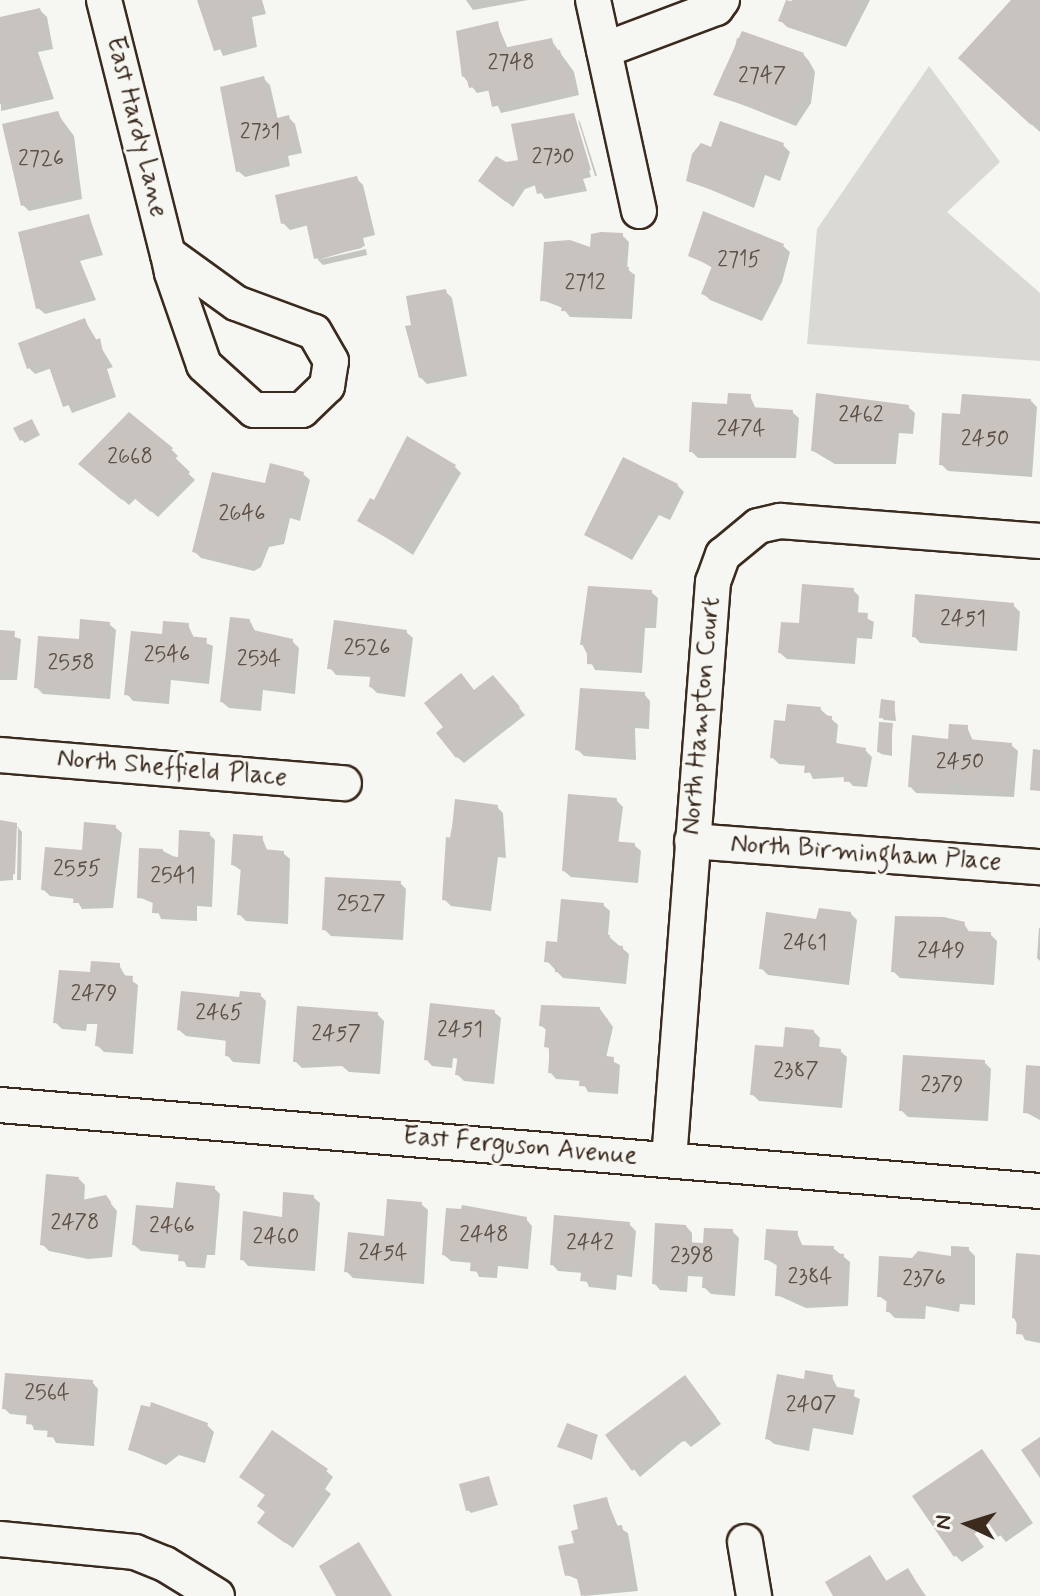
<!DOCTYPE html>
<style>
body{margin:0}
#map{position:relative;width:1040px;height:1596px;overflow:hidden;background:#f6f6f2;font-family:Mynerve,sans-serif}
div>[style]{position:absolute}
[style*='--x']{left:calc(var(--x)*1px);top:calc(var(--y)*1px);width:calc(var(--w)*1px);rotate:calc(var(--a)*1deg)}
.green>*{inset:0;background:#dad9d3}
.shadow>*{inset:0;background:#0003}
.building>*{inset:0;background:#c8c3be}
.roads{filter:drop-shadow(2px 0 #3b2a1e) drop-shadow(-2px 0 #3b2a1e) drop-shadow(0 2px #3b2a1e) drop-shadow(0 -2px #3b2a1e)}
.street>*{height:34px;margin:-17px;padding:0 17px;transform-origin:17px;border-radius:17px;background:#f6f6f2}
span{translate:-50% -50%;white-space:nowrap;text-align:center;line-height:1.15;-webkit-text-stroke:6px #f6f6f2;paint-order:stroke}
.number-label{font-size:22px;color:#5e5046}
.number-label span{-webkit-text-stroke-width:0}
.street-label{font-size:26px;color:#3b2a1e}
.north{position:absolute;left:928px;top:1484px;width:80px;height:80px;-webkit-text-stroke:6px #f6f6f2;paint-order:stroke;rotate:274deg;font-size:22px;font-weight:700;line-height:32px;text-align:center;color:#3b2a1e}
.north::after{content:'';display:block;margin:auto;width:28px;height:36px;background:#3b2a1e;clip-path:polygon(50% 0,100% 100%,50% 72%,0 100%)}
</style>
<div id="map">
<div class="green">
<div style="clip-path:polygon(929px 66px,1000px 162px,947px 212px,1040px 293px,1040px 361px,807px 344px,817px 229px)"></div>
</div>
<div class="shadow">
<div style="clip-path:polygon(201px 0,262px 0,266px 14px,252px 17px,257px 47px,223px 56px)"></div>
<div style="clip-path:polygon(466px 0,528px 0,473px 10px)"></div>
<div style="clip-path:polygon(792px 0,870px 0,846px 47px,787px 27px,780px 20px)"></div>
<div style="clip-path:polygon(1013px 0,1040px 0,1040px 132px,974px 72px)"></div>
<div style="clip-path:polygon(40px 10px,47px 17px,53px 49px,38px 52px,54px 99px,1px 111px,0 19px)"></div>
<div style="clip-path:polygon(497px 23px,508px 49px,551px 40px,574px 72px,579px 95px,501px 113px,491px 90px,477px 93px,463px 76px)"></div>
<div style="clip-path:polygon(737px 38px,803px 54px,809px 61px,815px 72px,811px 103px,796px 126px,716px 94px,724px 70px,730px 72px)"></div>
<div style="clip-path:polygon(264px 79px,270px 85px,278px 120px,288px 117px,295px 124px,302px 153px,288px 156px,290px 166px,245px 177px,238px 171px)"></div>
<div style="clip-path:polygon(57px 113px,74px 136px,82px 199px,29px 211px,23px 205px)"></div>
<div style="clip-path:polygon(573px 115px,591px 177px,583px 179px,587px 191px,545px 199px,536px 185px,525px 189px,513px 207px,488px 187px,505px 164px,520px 162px)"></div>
<div style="clip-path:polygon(578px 120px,580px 122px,597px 176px,595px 176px)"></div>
<div style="clip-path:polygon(783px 145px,790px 152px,780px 181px,765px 175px,754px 208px,688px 180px,712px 149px)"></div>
<div style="clip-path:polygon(356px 178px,363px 185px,375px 235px,363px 238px,365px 246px,318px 260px,309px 225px,290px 230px,283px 223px)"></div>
<div style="clip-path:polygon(89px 216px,103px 255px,80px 261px,96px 300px,45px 314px,38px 308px)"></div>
<div style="clip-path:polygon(622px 235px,629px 242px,627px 269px,635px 275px,632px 319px,570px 317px,563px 308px,542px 300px,591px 250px)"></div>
<div style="clip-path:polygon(783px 246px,790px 252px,782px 282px,762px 321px,710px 300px,703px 293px,713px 268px,690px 255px)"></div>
<div style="clip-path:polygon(366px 249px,367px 255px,323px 265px,318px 260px)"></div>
<div style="clip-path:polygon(445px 291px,452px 298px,467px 376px,427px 384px,420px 377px,413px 326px)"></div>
<div style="clip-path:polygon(85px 321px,113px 367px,107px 369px,116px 397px,72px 413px,52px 368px,35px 374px,29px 368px)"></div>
<div style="clip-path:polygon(750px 396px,756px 409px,792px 412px,799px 418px,796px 458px,698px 458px,691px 451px,729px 407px)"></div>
<div style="clip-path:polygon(1031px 401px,1037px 407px,1032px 477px,948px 471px,941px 464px,962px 416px)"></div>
<div style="clip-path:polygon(908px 407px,915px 413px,913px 434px,899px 433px,896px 464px,835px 464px,813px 451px)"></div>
<div style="clip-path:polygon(129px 414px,172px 450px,178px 456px,174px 460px,195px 480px,158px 517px,136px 498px,129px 505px,87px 470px)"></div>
<div style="clip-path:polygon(34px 424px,40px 435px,25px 443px,22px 440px)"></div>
<div style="clip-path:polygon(454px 466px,461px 473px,413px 555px,360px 520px,375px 503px)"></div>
<div style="clip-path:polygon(303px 474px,310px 480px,300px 521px,290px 518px,284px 544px,269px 547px,261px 567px,254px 571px,201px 558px,194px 551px,267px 485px)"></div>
<div style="clip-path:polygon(677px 485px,684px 492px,670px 520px,659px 515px,632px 560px,587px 535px)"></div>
<div style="clip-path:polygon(853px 590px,859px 596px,858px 614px,874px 622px,872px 639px,857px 638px,855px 664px,787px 659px,780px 653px,801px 625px)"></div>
<div style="clip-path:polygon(651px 592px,658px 598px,656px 628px,645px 628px,642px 673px,595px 670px,582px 644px)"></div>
<div style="clip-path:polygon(1013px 605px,1020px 612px,1017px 651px,920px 643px,914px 636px)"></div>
<div style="clip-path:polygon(250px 621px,256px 633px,292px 641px,299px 648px,295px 694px,263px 690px,261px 711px,229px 708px,222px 702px)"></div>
<div style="clip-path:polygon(109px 624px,116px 630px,110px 699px,43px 694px,36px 687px,81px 641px)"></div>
<div style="clip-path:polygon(188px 625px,194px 638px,213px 646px,209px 684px,171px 680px,169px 704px,133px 701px,127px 694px,164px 636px)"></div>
<div style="clip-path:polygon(0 632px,21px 639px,17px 680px,0 680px)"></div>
<div style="clip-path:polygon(406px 632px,413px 638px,405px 697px,377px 693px,371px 687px,372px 677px,336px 675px,330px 668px)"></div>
<div style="clip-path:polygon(499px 684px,525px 715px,464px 763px,457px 757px,475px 692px)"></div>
<div style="clip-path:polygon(644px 694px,650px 701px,649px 729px,635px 728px,636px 760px,584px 756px,577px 749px)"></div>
<div style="clip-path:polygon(894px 703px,896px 721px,884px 720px,882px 717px)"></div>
<div style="clip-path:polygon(820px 709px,838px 725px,836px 745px,865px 750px,872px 757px,867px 787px,853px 786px,845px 777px,813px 779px,807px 766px,779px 764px,772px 757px,787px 723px)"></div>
<div style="clip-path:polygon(892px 725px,892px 756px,881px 754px,879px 752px)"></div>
<div style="clip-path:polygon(967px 727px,973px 741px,1011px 745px,1018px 751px,1014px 797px,916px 793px,910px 786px)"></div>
<div style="clip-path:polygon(616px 800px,623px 807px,618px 844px,634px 845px,641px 851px,638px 883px,571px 877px,564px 871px)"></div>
<div style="clip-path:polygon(457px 802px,497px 807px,503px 813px,506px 858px,498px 857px,491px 911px,451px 906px,444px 899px,445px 862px)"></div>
<div style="clip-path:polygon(0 823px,16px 825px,22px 832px,21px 880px,17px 880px,18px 828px,14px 828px,13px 880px,0 881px)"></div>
<div style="clip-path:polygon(115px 827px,122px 833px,113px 908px,82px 909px,76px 899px,50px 896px,43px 889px)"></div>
<div style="clip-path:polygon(209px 834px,215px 840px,212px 907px,197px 906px,197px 921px,161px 919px,155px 904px,139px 897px,163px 851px,179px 859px)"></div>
<div style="clip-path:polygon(262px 838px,268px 852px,283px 853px,290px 859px,288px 924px,246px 921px,239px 914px,242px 871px,233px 865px)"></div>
<div style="clip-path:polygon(400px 883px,406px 889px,403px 940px,331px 936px,324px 929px)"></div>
<div style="clip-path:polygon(603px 905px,610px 911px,608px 936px,629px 954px,626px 984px,563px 978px,547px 961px)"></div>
<div style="clip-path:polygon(850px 913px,857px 920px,849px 985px,768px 975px,761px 968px)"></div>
<div style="clip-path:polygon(964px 924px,970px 933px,990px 934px,997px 941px,994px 985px,900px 978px,893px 971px)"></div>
<div style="clip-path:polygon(1039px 928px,1040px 928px,1040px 961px,1037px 958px)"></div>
<div style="clip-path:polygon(119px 965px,126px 977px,138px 985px,133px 1054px,104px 1052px,97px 1045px,99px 1024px,87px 1024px,86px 1031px,62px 1029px,55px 1022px,92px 974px)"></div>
<div style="clip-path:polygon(260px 995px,266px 1001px,260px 1064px,233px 1062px,227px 1055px,228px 1041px,186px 1036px,179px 1030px)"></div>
<div style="clip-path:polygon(600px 1009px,613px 1027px,606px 1058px,620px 1065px,618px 1094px,588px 1092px,582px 1081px,556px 1079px,550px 1072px,548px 1032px,541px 1025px)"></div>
<div style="clip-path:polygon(494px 1012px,501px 1018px,494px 1084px,464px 1081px,457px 1074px,459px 1059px,453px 1058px,452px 1068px,432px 1066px,426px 1059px)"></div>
<div style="clip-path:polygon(377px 1014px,384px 1021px,380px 1074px,349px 1072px,342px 1066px,302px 1068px,295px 1061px)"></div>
<div style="clip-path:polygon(813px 1031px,820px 1038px,819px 1048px,840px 1051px,847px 1057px,842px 1108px,759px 1101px,752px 1094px)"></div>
<div style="clip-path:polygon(984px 1062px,991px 1069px,988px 1121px,908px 1117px,901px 1110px)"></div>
<div style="clip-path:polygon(1040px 1068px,1040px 1120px,1025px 1112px)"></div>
<div style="clip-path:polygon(79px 1179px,85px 1185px,84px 1203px,105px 1197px,117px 1211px,112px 1257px,88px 1259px,49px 1251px,42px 1244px)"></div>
<div style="clip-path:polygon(214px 1188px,220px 1194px,215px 1255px,207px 1255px,205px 1268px,187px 1267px,181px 1255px,141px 1251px,134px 1245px,175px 1210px)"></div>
<div style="clip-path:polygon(313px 1197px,320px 1203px,315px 1271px,248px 1266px,242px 1259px)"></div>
<div style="clip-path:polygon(421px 1204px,428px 1210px,424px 1284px,353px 1278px,346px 1271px)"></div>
<div style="clip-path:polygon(526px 1219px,532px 1226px,528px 1269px,498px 1266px,497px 1278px,479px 1277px,473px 1263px,451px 1261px,444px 1255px)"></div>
<div style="clip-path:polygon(629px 1224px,636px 1231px,632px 1277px,617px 1275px,616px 1290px,589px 1287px,583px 1273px,558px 1271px,552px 1264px)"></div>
<div style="clip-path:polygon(686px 1226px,692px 1233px,692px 1244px,705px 1245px,732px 1231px,739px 1238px,735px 1296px,711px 1294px,704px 1287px,705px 1277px,688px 1276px,687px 1292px,660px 1290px,654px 1283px)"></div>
<div style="clip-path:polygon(797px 1233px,803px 1247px,833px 1248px,850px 1262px,848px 1306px,806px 1308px,777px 1295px,778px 1266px,766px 1259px)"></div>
<div style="clip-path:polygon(968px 1249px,975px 1256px,975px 1305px,960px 1304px,959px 1312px,926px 1306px,925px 1319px,895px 1318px,888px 1311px,889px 1303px,879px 1296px)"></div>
<div style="clip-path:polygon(1040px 1257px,1040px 1343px,1025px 1340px,1014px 1318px)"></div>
<div style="clip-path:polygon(832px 1377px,838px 1389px,860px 1399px,853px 1435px,813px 1428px,809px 1451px,774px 1444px,767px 1438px,805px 1381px)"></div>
<div style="clip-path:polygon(92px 1382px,98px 1389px,94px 1446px,56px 1443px,50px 1431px,34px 1430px,29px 1416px,10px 1414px,4px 1408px)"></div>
<div style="clip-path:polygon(691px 1384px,721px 1424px,691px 1447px,684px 1440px,640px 1477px,608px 1436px)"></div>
<div style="clip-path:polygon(207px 1425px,214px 1432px,205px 1463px,179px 1455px,166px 1465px,130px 1450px)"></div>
<div style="clip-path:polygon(597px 1436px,592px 1460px,560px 1446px)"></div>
<div style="clip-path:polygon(988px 1458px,1033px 1523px,1006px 1542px,990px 1523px,974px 1534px,984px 1547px,962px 1562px,956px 1556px)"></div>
<div style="clip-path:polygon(326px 1471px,333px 1477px,325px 1489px,331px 1494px,293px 1548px,266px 1529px,267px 1496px,241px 1477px)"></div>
<div style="clip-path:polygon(488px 1478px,498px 1505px,471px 1513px,468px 1510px)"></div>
<div style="clip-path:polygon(607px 1500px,618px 1527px,628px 1533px,638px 1591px,584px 1596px,579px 1580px,567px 1575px,580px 1531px)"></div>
<div style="clip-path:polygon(870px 1557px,888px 1583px,908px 1571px,926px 1596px,836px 1596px)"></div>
</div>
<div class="building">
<div style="clip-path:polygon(197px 0,259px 0,261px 7px,246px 11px,252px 41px,214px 51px)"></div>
<div style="clip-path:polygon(786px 0,790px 1px,860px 0,839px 42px,778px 21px)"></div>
<div style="clip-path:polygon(1011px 0,1040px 0,1040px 116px,1031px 125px,958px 58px)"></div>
<div style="clip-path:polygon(40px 8px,48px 42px,33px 46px,48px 93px,0 104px,0 17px)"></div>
<div style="clip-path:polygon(498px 21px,503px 48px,552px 38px,555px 51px,560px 50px,563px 64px,568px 63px,573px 89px,492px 107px,487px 84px,469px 88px,466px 76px,462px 77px,456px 31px)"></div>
<div style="clip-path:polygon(742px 31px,804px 53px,801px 61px,810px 63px,805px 96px,795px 104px,789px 120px,713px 95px)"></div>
<div style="clip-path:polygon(264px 76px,274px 119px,289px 115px,297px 146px,282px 149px,284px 160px,236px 172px,220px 87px)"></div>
<div style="clip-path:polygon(58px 111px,75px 154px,70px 165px,77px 192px,21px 206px,2px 124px)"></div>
<div style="clip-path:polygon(574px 113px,591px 170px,578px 173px,581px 185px,537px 194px,533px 178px,518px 182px,506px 202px,478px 181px,496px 156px,506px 162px,518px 160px,511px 124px)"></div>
<div style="clip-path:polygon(720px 121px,784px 143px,773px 175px,758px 170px,747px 202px,686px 181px,692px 154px,701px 143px,711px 147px)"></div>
<div style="clip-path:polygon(357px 176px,370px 229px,358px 231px,362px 248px,314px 259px,305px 218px,281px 224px,275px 195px)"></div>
<div style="clip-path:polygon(703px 211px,784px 244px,766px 301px,762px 300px,755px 315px,701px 294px,712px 266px,688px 256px)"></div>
<div style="clip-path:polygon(89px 214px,98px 249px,75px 255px,91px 294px,36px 309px,18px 232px)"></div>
<div style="clip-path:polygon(601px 232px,623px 233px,621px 266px,629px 267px,626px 313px,561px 311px,562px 302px,540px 301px,544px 242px,570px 240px,590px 247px,591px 234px)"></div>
<div style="clip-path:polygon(446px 289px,461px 370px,419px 378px,405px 326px,411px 325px,406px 296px)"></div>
<div style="clip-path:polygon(85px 318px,93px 341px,100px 338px,111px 390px,63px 407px,47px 361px,27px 369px,18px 343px)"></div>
<div style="clip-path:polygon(728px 393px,751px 394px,750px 407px,793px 410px,790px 453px,689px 452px,692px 402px,727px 404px)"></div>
<div style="clip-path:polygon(816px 393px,909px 405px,907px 429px,893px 428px,890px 458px,826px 459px,827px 453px,811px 451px)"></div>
<div style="clip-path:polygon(962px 394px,1031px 399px,1026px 471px,939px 465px,942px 413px,960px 414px)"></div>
<div style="clip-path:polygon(129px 412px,173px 448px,169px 452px,190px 472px,151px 512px,128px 493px,122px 500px,78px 464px)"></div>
<div style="clip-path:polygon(32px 419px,38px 432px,20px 441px,13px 428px)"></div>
<div style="clip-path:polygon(407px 436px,456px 465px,406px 549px,357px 521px,370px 498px,374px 500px)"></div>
<div style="clip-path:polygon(623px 457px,678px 484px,663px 515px,652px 510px,624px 555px,584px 535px)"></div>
<div style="clip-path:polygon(270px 463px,304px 472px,293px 515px,283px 513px,277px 537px,263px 541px,255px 561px,246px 565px,192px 552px,212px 472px,265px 483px)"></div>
<div style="clip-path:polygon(802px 584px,854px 588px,852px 612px,868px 613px,866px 633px,851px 632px,849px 658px,778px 653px,781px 622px,799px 623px)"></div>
<div style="clip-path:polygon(588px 586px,652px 590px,650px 623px,639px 622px,636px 667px,587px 664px,587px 645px,580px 645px)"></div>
<div style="clip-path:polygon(915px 594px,1014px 603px,1011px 645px,912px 637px)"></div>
<div style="clip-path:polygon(230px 617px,250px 619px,249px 629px,293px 639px,289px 689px,257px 685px,255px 705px,220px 702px)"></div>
<div style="clip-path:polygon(80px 619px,110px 622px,104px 693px,34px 688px,38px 636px,79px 639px)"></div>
<div style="clip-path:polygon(334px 620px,407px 630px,399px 692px,369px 687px,371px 672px,327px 669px)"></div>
<div style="clip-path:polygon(163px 621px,189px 623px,188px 636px,207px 638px,203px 678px,165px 675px,163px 699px,124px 695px,131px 631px,162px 634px)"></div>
<div style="clip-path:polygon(0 630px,15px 631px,11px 674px,0 673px)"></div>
<div style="clip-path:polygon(461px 673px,474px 690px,493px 675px,520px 707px,456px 758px,436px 733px,443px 727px,424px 703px)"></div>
<div style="clip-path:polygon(580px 688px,645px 692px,643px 723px,629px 722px,630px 753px,624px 757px,575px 750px)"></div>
<div style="clip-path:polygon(881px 699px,895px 701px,894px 719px,879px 718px)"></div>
<div style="clip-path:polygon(787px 704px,821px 707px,820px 715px,832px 716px,830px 742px,866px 748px,861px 781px,844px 782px,843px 770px,804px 773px,805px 764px,798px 760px,770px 758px,774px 720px,785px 721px)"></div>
<div style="clip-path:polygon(879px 722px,893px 723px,890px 754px,877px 752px)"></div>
<div style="clip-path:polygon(949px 724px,968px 725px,967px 739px,1012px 743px,1008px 792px,948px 783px,947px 791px,908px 787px,912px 735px,948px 739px)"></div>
<div style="clip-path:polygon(1033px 749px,1040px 750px,1040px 791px,1030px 790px)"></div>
<div style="clip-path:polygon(568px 794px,617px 798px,612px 841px,635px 843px,632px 877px,562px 871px)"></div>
<div style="clip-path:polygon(455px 799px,498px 805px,495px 830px,502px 831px,500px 852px,492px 851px,484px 905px,442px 900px,446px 837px,451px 838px)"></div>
<div style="clip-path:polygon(0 820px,17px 823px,15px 874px,0 874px)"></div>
<div style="clip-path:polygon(84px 822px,116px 825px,107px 902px,73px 903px,74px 893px,41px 890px,45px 847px,82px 850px)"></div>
<div style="clip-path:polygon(179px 830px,210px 832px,207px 901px,192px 900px,191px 915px,152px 913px,153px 899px,137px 898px,139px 848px,163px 849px,163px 856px,178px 857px)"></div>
<div style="clip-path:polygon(233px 834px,263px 836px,262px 849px,284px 851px,283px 918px,237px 915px,241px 866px,231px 865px)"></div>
<div style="clip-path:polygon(325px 877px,401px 881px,397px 934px,322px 930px)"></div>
<div style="clip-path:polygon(561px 899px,604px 903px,601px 934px,610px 935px,609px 945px,623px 946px,620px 978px,555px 972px,555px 963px,544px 962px,546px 941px,557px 942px)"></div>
<div style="clip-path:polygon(819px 908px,851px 912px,843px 979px,759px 969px,766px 912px,816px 919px)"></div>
<div style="clip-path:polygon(895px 916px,944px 917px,965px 922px,964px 931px,991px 932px,988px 979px,891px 972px)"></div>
<div style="clip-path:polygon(91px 961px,120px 963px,120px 975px,133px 976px,127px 1049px,95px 1046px,98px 1019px,81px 1018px,80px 1025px,53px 1023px,59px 970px,90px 972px)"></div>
<div style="clip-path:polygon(181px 991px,239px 997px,240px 991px,261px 993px,254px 1059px,225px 1056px,226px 1036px,177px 1030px)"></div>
<div style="clip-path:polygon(430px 1003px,495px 1010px,488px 1079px,455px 1075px,458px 1054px,447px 1053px,446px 1062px,424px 1060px)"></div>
<div style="clip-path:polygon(541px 1005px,600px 1007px,599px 1018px,608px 1019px,598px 1055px,614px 1057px,612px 1088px,579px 1086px,580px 1075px,548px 1073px,550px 1048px,544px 1047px,546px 1027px,539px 1026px)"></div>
<div style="clip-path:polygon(297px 1006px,378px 1012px,374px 1069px,340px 1066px,340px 1059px,293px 1062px)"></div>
<div style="clip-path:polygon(785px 1027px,814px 1030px,813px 1046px,841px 1049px,836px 1102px,750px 1095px,755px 1045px,783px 1047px)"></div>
<div style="clip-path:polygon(903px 1055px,985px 1060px,982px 1116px,899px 1111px)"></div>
<div style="clip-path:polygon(1026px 1065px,1040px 1066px,1040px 1114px,1023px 1113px)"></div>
<div style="clip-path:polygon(46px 1174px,79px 1177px,77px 1201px,106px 1195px,111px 1202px,106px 1251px,80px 1253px,40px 1245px)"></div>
<div style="clip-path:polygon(176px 1182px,215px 1186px,209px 1250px,201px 1249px,199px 1262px,178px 1261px,179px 1249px,132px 1245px,136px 1205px,173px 1208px)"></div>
<div style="clip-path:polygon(283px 1192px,314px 1195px,309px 1265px,240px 1260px,243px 1211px,282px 1217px)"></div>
<div style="clip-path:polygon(387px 1199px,422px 1202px,418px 1278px,344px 1272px,348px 1232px,384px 1236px)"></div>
<div style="clip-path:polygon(462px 1205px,527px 1217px,522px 1263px,492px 1260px,491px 1273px,470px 1271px,471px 1258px,442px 1255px,446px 1208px,461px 1209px)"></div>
<div style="clip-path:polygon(554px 1215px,630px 1222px,625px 1271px,611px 1270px,610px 1284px,580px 1281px,582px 1268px,550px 1265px)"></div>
<div style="clip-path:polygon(655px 1223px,686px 1225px,686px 1242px,703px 1243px,704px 1228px,733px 1229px,729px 1290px,702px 1288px,703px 1272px,682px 1271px,681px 1286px,652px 1284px)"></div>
<div style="clip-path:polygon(766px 1229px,798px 1231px,797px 1245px,834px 1246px,833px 1253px,844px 1254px,842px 1300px,798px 1303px,798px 1297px,775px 1296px,777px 1260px,764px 1260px)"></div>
<div style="clip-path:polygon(951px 1246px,969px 1247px,969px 1299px,954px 1298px,953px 1306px,920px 1301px,919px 1313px,886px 1312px,887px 1297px,877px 1297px,879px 1256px,912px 1258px,918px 1251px,951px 1256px)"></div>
<div style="clip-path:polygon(1016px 1253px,1040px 1255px,1040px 1336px,1016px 1334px,1017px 1319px,1012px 1318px)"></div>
<div style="clip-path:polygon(805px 1370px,833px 1375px,831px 1386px,855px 1390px,847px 1430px,807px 1422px,803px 1446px,765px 1439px,777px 1374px,804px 1379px)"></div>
<div style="clip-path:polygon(5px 1373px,93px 1380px,87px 1440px,47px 1437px,48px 1426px,26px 1424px,27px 1411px,2px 1409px)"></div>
<div style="clip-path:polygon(685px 1375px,716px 1417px,683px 1442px,677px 1434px,632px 1471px,605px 1435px)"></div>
<div style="clip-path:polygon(151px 1402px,208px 1423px,199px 1457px,173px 1450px,160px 1459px,128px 1450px,141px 1405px,150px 1407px)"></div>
<div style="clip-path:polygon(567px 1423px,598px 1435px,589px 1458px,557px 1447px)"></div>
<div style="clip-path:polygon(272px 1430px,328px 1469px,319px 1481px,326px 1486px,285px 1543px,257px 1523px,265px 1512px,257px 1506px,265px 1495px,239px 1477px)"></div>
<div style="clip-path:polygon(1040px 1437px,1040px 1478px,1021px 1450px)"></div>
<div style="clip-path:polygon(982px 1449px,1028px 1516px,998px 1537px,984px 1516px,969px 1527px,979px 1540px,954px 1557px,912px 1496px)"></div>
<div style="clip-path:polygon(489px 1476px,497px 1503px,466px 1511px,459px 1484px)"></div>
<div style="clip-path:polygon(607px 1497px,614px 1526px,622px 1525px,632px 1585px,581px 1596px,576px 1574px,565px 1576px,558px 1546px,574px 1543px,571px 1531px,578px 1529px,573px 1505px)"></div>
<div style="clip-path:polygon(359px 1542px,392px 1596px,336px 1596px,319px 1566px)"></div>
<div style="clip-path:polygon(870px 1555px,886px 1581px,908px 1568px,925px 1596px,833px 1596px,825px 1582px)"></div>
</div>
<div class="roads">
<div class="street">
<div style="--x:104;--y:0;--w:262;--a:75.9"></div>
<div style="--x:168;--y:254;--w:19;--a:78"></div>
<div style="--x:172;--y:273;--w:97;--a:70.8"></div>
<div style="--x:204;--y:365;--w:67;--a:42"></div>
<div style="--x:254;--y:410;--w:48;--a:0"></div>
<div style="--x:302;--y:410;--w:35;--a:-44"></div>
<div style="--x:327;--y:386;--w:25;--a:-81"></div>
<div style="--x:331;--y:361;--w:34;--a:-120"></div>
<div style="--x:314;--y:332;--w:83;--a:-159.6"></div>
<div style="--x:236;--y:303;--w:84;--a:-144.2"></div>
<div style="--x:593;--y:0;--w:216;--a:77.7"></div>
<div style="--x:604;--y:50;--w:120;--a:-20.6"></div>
<div style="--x:716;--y:8;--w:10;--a:-53"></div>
<div style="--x:0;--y:755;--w:345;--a:4.7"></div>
<div style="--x:692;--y:841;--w:349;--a:4.3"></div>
<div style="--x:0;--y:1105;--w:1044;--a:4.73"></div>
<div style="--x:669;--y:1160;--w:580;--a:-85.65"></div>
<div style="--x:713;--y:582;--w:29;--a:-70"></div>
<div style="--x:723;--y:555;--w:45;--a:-39.6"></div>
<div style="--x:758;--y:526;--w:23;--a:-13"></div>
<div style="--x:780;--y:521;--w:261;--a:4.4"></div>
<div style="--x:0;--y:1539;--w:136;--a:5.5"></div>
<div style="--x:135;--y:1552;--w:32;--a:22"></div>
<div style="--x:165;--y:1564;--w:61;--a:31.6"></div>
<div style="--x:745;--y:1542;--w:55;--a:80.5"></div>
</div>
</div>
<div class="number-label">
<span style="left:511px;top:64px">2748</span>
<span style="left:762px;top:77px">2747</span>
<span style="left:260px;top:133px">2731</span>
<span style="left:553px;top:158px">2730</span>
<span style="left:41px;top:160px">2726</span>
<span style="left:739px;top:261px">2715</span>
<span style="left:585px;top:284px">2712</span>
<span style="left:861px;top:416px">2462</span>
<span style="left:741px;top:430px">2474</span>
<span style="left:985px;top:440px">2450</span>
<span style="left:130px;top:458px">2668</span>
<span style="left:242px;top:515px">2646</span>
<span style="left:963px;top:620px">2451</span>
<span style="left:367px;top:649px">2526</span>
<span style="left:167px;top:656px">2546</span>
<span style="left:259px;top:660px">2534</span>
<span style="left:71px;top:664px">2558</span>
<span style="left:960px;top:763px">2450</span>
<span style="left:77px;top:870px">2555</span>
<span style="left:173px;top:877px">2541</span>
<span style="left:361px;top:905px">2527</span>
<span style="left:805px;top:944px">2461</span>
<span style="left:941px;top:952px">2449</span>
<span style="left:94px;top:995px">2479</span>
<span style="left:219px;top:1014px">2465</span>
<span style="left:460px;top:1031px">2451</span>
<span style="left:336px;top:1035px">2457</span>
<span style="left:796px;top:1072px">2387</span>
<span style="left:942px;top:1086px">2379</span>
<span style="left:75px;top:1224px">2478</span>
<span style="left:172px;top:1227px">2466</span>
<span style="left:484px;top:1236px">2448</span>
<span style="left:276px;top:1238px">2460</span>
<span style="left:590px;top:1244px">2442</span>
<span style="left:383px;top:1254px">2454</span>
<span style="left:692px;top:1257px">2398</span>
<span style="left:810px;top:1278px">2384</span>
<span style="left:924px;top:1280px">2376</span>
<span style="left:47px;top:1394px">2564</span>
<span style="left:811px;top:1406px">2407</span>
</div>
<div class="street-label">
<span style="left:136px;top:127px;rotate:76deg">East Hardy Lane</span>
<span style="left:702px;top:716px;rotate:-85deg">North Hampton Court</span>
<span style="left:172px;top:769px;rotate:5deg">North Sheffield Place</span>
<span style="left:866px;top:854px;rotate:4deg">North Birmingham Place</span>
<span style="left:520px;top:1147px;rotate:5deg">East Ferguson Avenue</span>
</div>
<div class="north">N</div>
</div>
